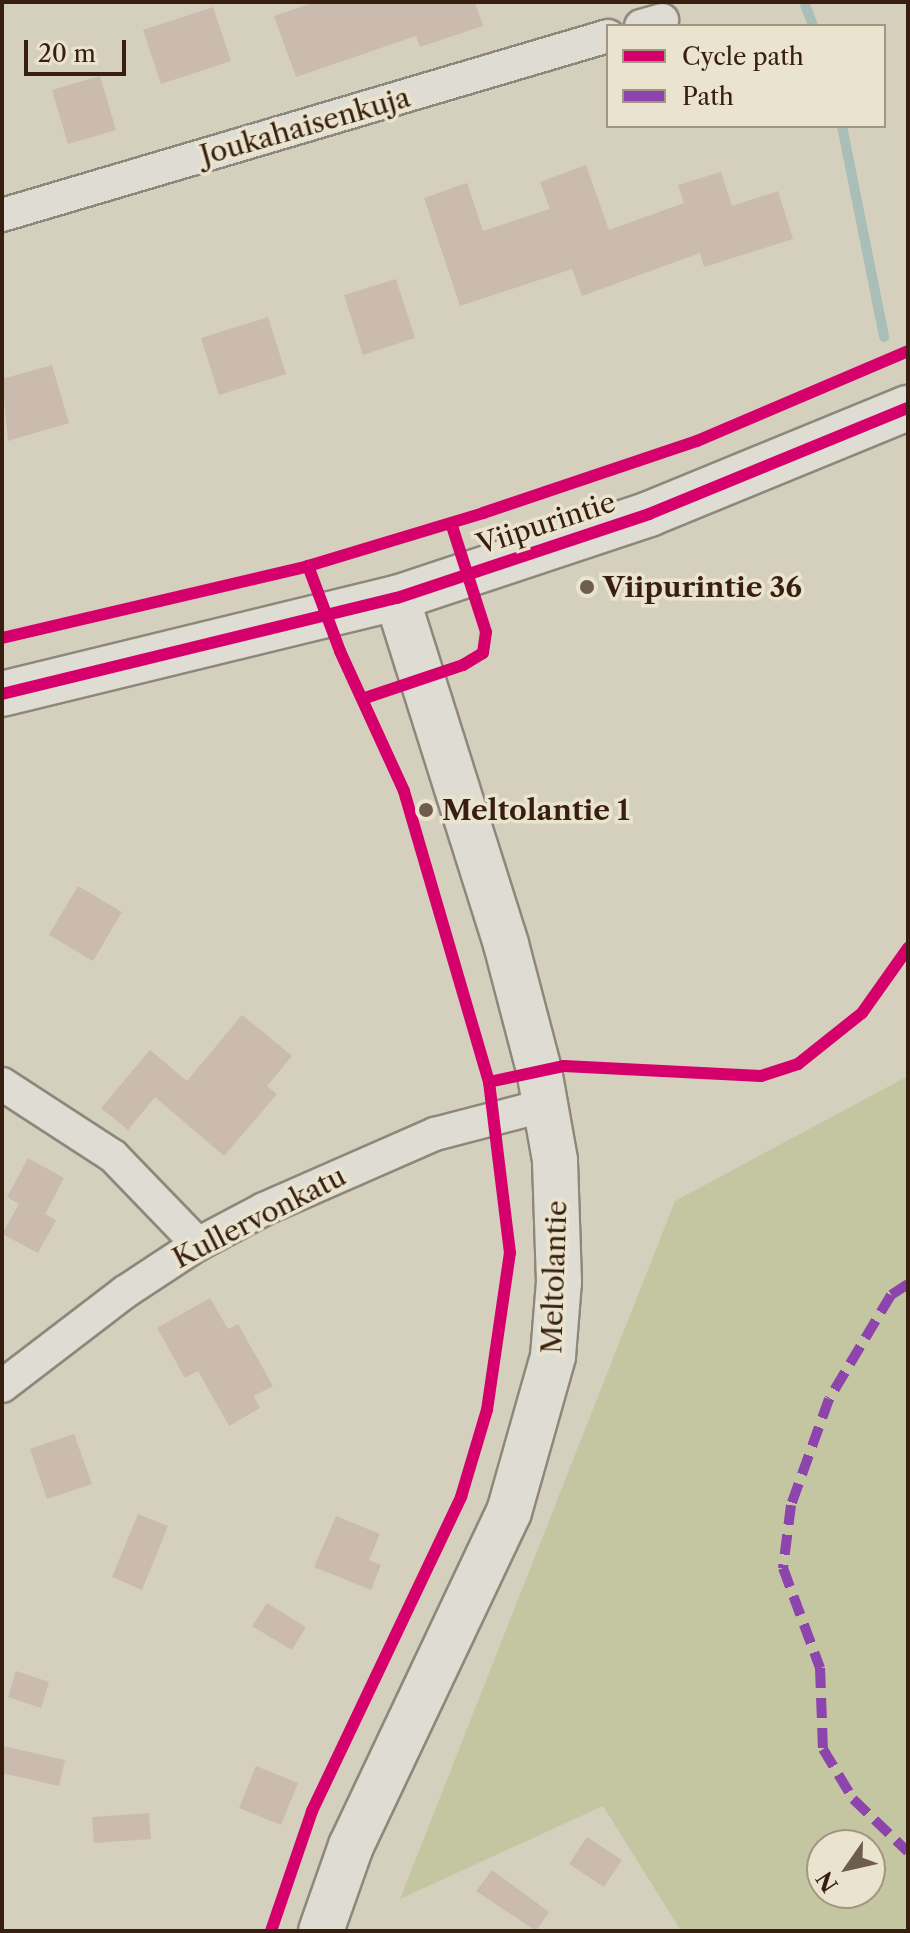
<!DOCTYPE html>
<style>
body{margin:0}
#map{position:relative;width:910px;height:1933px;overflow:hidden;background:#d5d0bd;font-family:"Libre Caslon Text",serif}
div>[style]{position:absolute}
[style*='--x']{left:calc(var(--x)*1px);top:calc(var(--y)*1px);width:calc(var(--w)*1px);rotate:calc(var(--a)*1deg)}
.green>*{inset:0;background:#c3c6a1}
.stream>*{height:10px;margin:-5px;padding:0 5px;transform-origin:5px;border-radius:5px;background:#a9beb7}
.building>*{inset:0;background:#cbbbaf}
.roads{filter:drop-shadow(2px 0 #8e877b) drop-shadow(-2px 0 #8e877b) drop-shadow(0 2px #8e877b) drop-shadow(0 -2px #8e877b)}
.street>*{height:32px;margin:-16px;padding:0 16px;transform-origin:16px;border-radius:16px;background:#dfddd3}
.secondary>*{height:44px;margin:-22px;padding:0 22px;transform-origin:22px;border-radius:22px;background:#dfddd3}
.quiet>*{height:10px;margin-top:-5px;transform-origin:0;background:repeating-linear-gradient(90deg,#8e44ad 0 20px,transparent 0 30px)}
.cycleway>*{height:12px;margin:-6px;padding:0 6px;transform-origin:6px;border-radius:6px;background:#d6006c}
.dots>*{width:22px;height:22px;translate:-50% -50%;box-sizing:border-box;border:4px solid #eae4ce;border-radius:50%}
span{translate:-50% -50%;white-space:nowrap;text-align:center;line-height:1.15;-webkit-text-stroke:7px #eae4ce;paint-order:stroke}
.street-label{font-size:28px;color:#371e0f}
.poi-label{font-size:28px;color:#371e0f;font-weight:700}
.left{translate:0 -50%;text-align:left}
.frame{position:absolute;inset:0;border:4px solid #371e0f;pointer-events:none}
.legend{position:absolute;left:606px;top:24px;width:280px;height:104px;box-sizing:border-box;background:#eae4ce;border:2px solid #a29582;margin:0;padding:10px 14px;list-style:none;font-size:24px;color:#371e0f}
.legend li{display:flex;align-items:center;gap:16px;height:40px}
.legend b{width:40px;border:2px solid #a29582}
.north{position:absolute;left:806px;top:1829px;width:80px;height:80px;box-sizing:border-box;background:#eae4ce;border:2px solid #a29582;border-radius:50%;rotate:236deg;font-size:22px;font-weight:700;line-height:32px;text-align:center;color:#371e0f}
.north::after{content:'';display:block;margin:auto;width:28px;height:36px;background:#6e5c4c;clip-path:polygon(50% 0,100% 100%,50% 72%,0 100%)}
.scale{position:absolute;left:24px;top:40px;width:102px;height:36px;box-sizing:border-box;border:4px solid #371e0f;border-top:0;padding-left:10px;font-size:24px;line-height:28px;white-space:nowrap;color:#371e0f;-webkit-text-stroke:6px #eae4ce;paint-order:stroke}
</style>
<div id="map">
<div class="green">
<div style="clip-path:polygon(evenodd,908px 1076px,908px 1931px,681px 1931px,603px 1806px,400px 1899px,675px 1201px,908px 1076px,822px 1845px,870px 1845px,870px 1893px,822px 1893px,822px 1845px)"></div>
</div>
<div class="stream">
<div style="--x:804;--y:2;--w:26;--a:69"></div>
<div style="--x:842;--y:126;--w:215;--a:78.7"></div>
</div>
<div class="building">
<div style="clip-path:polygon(315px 2px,475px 2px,483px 26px,420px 47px,416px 36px,296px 77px,274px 16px)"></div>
<div style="clip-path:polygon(213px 7px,231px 61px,161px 84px,143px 30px)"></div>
<div style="clip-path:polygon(100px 76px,116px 130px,68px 144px,52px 90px)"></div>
<div style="clip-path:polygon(586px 165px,609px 230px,684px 203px,678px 185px,721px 172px,732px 206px,778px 191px,793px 239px,704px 267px,700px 253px,582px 296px,572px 269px,460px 306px,424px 198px,467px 183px,483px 231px,550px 209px,540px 182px)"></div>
<div style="clip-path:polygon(396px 279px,415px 338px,363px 355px,344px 295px)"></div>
<div style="clip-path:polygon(268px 317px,286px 374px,219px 395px,201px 338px)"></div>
<div style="clip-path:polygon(52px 365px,69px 423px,8px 441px,2px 379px)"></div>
<div style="clip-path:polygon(78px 886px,122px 912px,93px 961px,49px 935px)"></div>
<div style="clip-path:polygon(242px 1015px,292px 1056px,267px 1086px,277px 1094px,224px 1156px,155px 1097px,128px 1130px,101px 1108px,150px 1050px,187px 1081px)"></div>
<div style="clip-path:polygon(28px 1158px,64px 1178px,45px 1214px,56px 1220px,38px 1253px,2px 1234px,19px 1204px,7px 1197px)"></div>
<div style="clip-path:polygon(210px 1298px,228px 1329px,238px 1324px,273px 1386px,254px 1396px,260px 1408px,229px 1426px,198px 1371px,185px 1378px,157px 1328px)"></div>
<div style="clip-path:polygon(74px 1434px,92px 1484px,47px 1499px,30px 1449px)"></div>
<div style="clip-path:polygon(138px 1514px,168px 1526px,142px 1590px,112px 1577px)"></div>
<div style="clip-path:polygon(336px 1516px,380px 1534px,369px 1560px,381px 1565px,371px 1590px,314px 1567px)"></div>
<div style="clip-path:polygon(267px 1603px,306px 1627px,292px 1650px,252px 1626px)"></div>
<div style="clip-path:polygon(16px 1671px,49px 1682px,41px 1708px,8px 1697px)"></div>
<div style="clip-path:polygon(2px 1746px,65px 1760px,59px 1786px,2px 1773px)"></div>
<div style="clip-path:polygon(256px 1766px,298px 1783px,281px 1825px,239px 1808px)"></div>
<div style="clip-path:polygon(149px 1813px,151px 1839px,94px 1843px,92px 1817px)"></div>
<div style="clip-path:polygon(587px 1837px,622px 1860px,604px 1887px,569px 1864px)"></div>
<div style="clip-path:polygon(492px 1870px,549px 1912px,536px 1931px,476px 1891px)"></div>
</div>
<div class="roads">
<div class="street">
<div style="--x:641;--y:26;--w:22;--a:-16"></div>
<div style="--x:2;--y:215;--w:632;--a:-16.46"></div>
<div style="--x:2;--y:1084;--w:132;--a:33"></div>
<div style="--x:113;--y:1156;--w:122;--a:46"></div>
<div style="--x:2;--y:1386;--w:155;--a:-37.4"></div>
<div style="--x:125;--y:1292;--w:87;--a:-33.3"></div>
<div style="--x:198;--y:1244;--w:75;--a:-27.9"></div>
<div style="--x:264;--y:1209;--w:187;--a:-23.7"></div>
<div style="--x:435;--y:1134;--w:115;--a:-14.6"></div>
</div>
<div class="secondary">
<div style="--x:2;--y:694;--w:406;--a:-13.7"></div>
<div style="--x:397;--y:598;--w:266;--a:-18.4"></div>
<div style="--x:649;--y:514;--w:280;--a:-22.3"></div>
<div style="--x:321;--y:1931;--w:90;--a:-70.6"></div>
<div style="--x:351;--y:1846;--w:369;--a:-64.7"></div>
<div style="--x:509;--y:1512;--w:162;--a:-74.2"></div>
<div style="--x:553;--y:1356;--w:74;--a:-85.4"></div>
<div style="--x:559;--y:1282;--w:122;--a:-91.9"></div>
<div style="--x:555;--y:1160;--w:91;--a:-100.1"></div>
<div style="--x:539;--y:1070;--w:130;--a:-104.7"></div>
<div style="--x:506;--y:944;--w:363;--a:-107.5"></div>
</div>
</div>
<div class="quiet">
<div style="--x:908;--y:1284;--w:20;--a:147"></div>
<div style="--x:891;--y:1295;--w:121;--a:120.8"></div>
<div style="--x:829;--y:1399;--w:113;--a:109.7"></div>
<div style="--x:791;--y:1505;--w:64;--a:97.2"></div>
<div style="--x:783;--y:1568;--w:107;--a:69.7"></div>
<div style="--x:820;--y:1668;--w:81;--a:87.9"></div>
<div style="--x:823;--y:1749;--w:58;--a:59"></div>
<div style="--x:853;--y:1799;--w:76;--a:43.9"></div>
</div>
<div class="cycleway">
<div style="--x:2;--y:638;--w:314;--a:-13.2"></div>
<div style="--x:308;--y:566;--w:183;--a:-16.8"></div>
<div style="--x:483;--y:513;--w:226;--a:-18.6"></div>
<div style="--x:697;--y:441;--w:229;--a:-23.1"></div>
<div style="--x:2;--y:694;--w:406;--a:-13.7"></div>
<div style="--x:397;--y:598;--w:266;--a:-18.4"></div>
<div style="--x:649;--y:514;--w:280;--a:-22.3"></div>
<div style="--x:365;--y:698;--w:103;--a:-18.6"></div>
<div style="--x:463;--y:665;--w:23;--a:-31"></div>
<div style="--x:483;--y:653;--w:21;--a:-82"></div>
<div style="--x:486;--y:632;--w:114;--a:-107.8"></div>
<div style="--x:489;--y:1082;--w:77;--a:-12"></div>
<div style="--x:564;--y:1066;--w:197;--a:2.9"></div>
<div style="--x:761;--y:1076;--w:39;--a:-18"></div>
<div style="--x:798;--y:1064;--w:82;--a:-38.6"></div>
<div style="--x:862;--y:1013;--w:80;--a:-54.7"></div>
<div style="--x:271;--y:1931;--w:127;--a:-71.1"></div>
<div style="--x:312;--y:1811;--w:348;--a:-64.6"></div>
<div style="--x:461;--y:1497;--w:91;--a:-73.4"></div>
<div style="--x:487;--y:1410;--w:159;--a:-81.7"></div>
<div style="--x:510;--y:1253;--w:172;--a:-97"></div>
<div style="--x:489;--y:1082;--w:303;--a:-106.3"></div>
<div style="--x:404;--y:791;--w:154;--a:-114.6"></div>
<div style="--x:340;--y:651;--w:91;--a:-110.6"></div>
</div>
<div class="dots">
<div style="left:587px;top:587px;background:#6e5c4c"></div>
<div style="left:426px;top:810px;background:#6e5c4c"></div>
</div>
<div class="street-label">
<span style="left:305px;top:126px;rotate:-16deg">Joukahaisenkuja</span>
<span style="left:546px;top:523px;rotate:-18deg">Viipurintie</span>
<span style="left:259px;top:1217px;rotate:-27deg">Kullervonkatu</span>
<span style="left:554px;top:1277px;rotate:-88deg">Meltolantie</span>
</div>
<div class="poi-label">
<span class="left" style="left:603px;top:587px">Viipurintie 36</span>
<span class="left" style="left:442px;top:810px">Meltolantie 1</span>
</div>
<div class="frame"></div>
<ul class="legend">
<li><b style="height:10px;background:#d6006c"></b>Cycle path</li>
<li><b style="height:10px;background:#8e44ad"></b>Path</li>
</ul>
<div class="north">N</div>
<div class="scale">20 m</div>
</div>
